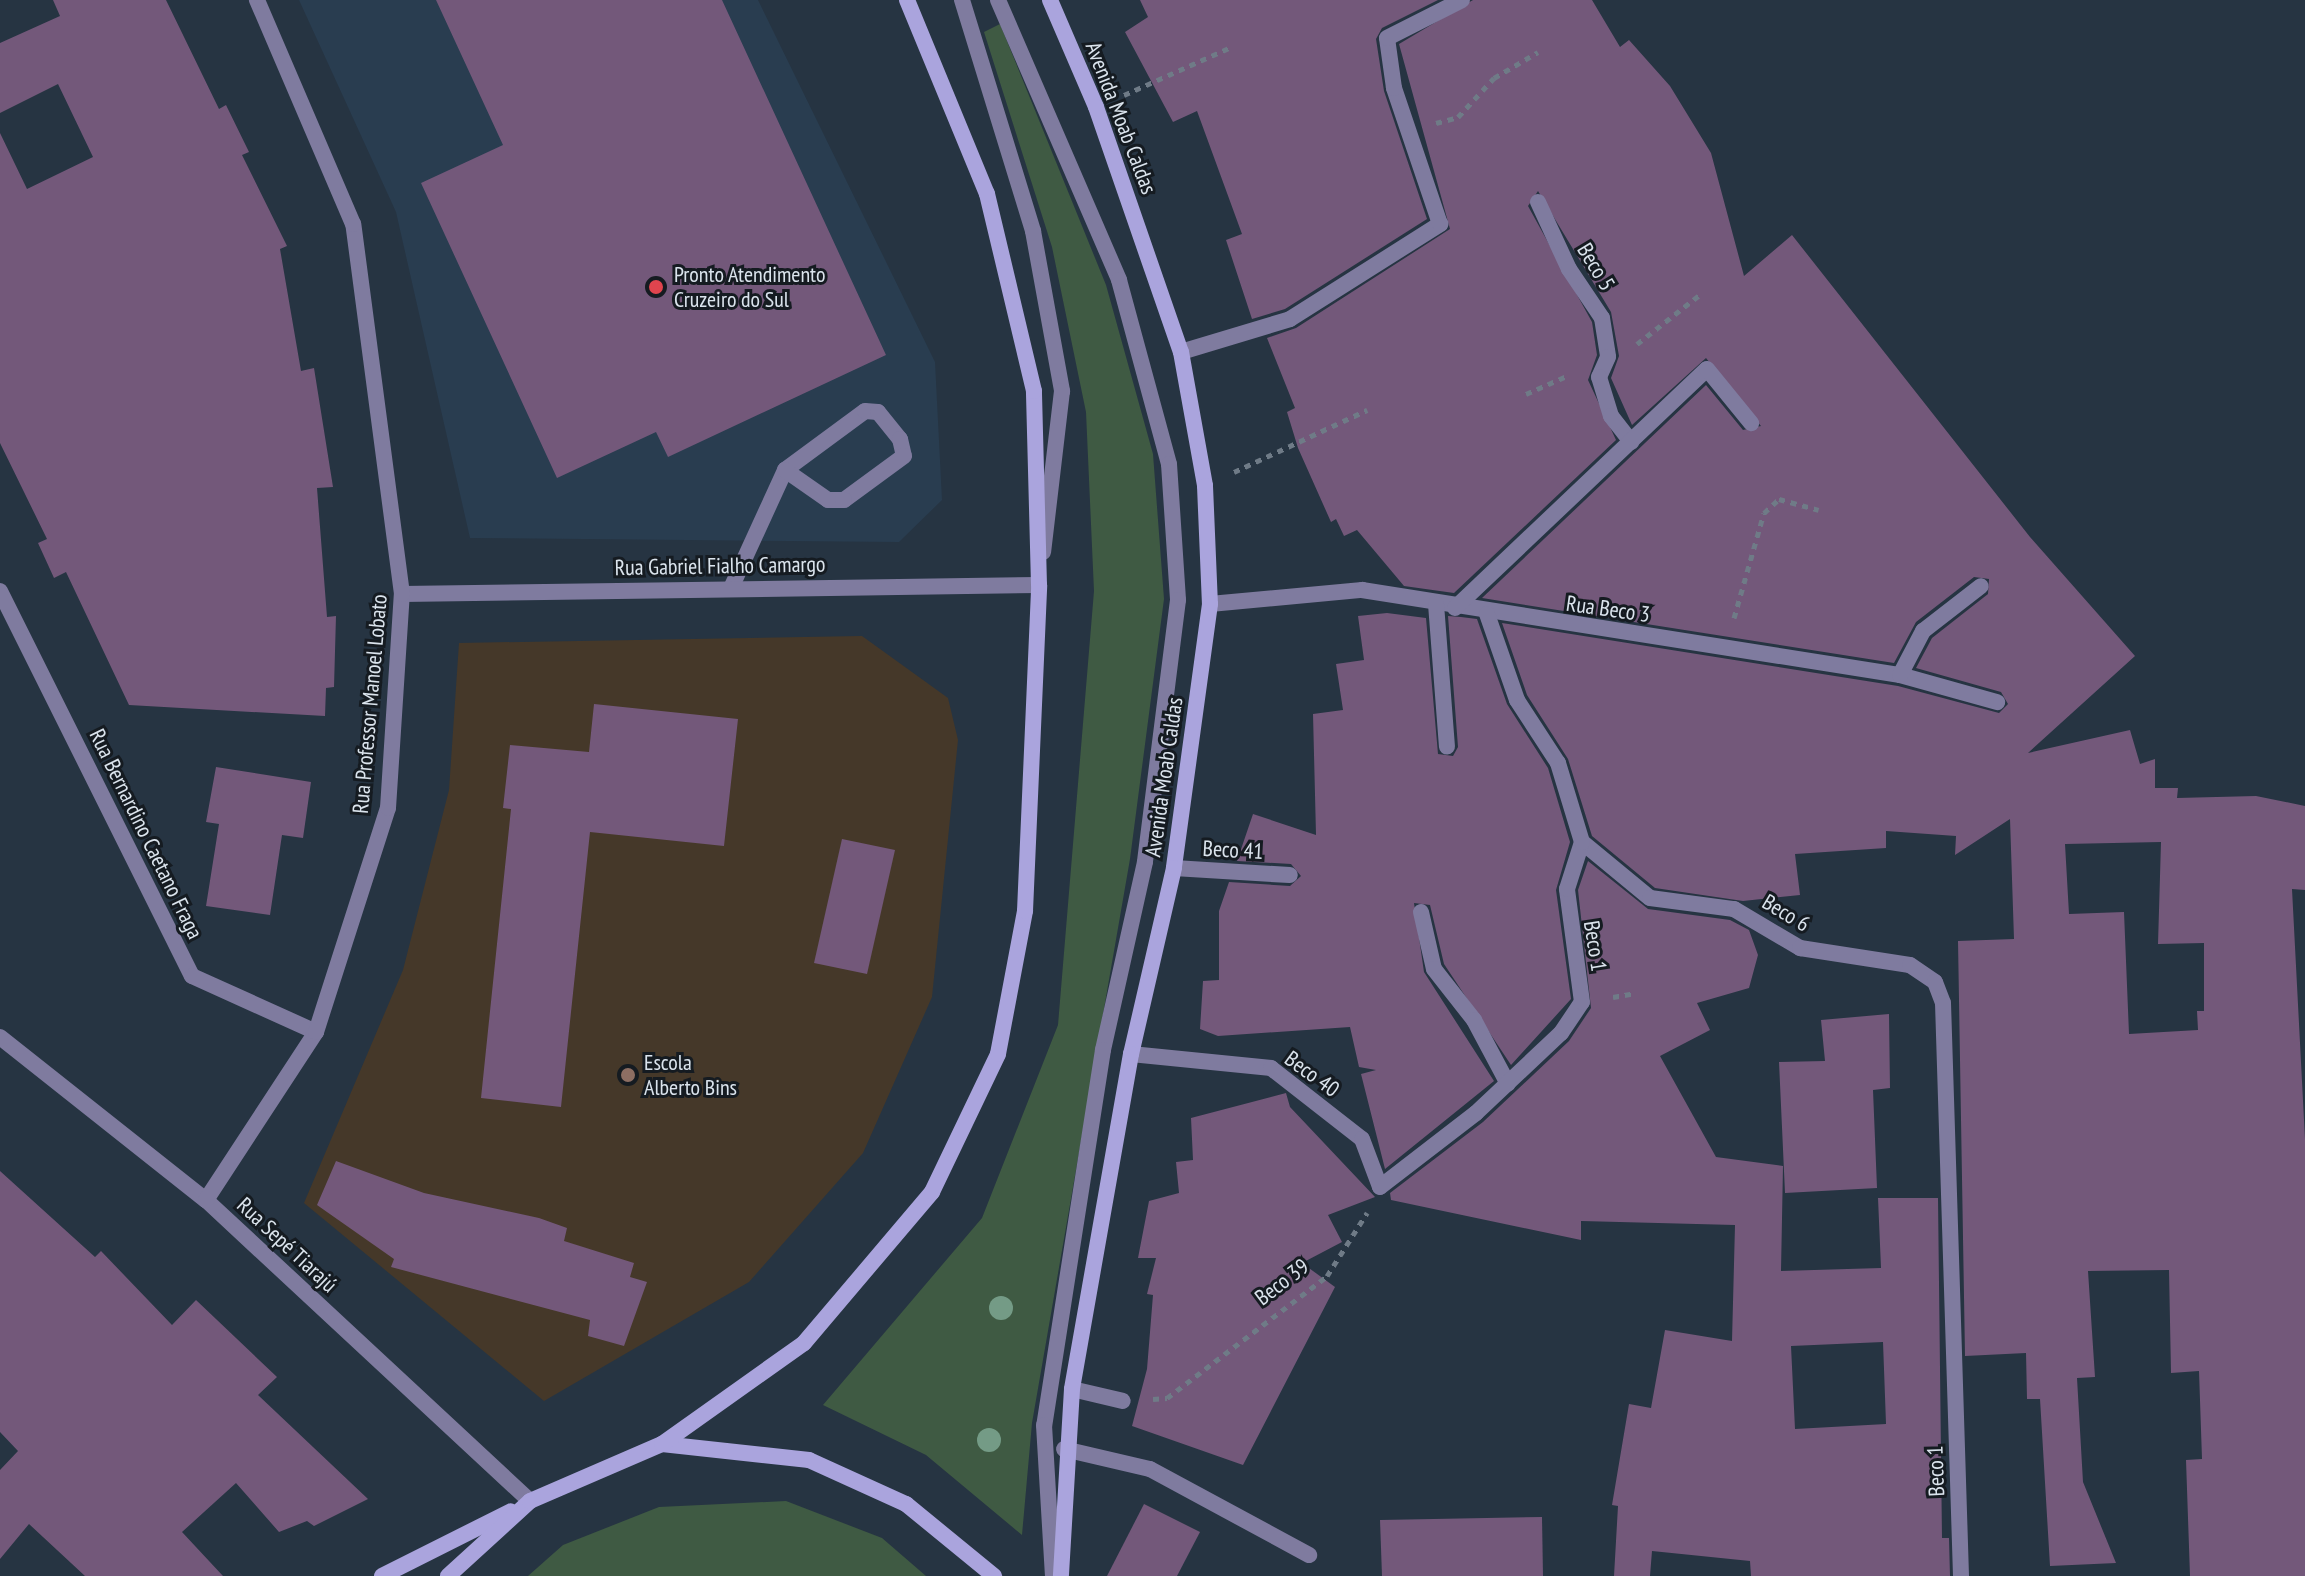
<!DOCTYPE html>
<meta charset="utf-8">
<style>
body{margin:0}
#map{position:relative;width:2305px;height:1576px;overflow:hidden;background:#263442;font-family:"PT Sans Narrow",sans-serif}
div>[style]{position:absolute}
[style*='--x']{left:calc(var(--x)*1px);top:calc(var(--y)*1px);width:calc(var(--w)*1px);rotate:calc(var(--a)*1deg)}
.built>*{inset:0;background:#293d50}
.education>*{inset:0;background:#453829}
.green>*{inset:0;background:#3f5a43}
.building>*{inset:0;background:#73587a}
.path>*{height:5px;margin-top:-2.5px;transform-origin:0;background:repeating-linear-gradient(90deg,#6f7b87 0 6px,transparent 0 12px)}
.service>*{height:16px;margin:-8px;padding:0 8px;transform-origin:8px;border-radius:8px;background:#7f7b9f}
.minor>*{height:16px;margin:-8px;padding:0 8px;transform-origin:8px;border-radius:8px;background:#7f7b9f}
.tertiary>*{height:16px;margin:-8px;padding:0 8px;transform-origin:8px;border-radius:8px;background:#7f7b9f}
.secondary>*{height:16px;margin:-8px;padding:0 8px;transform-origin:8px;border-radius:8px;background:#aaa4dd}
.trees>*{width:24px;height:24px;margin:-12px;border-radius:50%;background:#749b86}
.dots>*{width:22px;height:22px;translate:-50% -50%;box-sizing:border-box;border:4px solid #151b21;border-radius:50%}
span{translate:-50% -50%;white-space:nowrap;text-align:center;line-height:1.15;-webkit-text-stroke:6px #151b21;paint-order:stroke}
.street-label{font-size:22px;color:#dbe4ed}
.poi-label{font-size:22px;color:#dbe4ed}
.left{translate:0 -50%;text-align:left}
</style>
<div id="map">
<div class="built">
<div style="clip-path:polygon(299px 0,758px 0,935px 362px,942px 500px,899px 542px,470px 538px,396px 212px)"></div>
</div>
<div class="education">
<div style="clip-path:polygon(862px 636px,948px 698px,958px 740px,932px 997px,863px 1153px,749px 1282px,544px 1401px,304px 1203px,403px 970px,449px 790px,459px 643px)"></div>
</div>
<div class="green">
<div style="clip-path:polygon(1000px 24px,1106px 285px,1153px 454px,1164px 599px,1130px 859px,1032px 1423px,1022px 1535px,926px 1455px,823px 1405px,982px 1218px,1058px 1025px,1094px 591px,1086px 412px,1052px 247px,984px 32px)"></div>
<div style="clip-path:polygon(786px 1501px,882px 1538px,926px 1576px,528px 1576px,563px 1545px,659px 1507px)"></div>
</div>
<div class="building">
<div style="clip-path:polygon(53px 0,166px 0,219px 109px,226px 105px,249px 152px,242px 155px,287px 246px,280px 249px,301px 371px,314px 368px,333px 487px,317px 488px,327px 617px,336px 616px,334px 687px,326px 688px,325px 716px,129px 705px,66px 572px,54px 578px,38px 543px,47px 539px,0 443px,0 133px,27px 189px,93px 157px,58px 84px,0 113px,0 43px,60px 16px)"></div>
<div style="clip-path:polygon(436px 0,722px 0,886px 355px,668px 457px,656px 432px,557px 478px,421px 183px,503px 145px)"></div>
<div style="clip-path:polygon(1140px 0,1438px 0,1382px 28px,1376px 39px,1384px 91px,1427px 219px,1285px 309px,1252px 319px,1226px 240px,1242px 234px,1197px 111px,1173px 122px,1125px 32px,1148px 17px)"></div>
<div style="clip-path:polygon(evenodd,1473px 0,1592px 0,1620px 47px,1629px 40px,1670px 86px,1711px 153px,1744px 276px,1792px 235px,2030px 537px,2135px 656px,2028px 753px,2130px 730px,2140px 764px,2155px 759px,2155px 788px,2178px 788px,2177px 798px,2256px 796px,2305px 806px,2305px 890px,2292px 889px,2305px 1139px,2305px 1576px,2190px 1576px,2186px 1460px,2202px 1459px,2199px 1371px,2171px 1373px,2169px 1270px,2088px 1271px,2095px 1377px,2077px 1378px,2083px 1482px,2116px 1563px,2050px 1566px,2040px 1399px,2027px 1399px,2026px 1353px,1965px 1356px,1958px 941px,2014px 939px,2010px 819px,1955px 855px,1956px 836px,1886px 831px,1886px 848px,1795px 854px,1800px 895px,1743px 901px,1655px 888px,1592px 836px,1568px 759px,1527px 695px,1502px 623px,1898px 686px,1999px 713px,2008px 704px,2001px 692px,1916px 668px,1932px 638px,1988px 594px,1989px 579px,1974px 577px,1916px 622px,1894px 663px,1482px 598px,1706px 385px,1743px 430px,1761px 426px,1706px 358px,1632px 425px,1611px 378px,1619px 356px,1611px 312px,1538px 191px,1528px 206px,1592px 322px,1597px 355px,1588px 380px,1616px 440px,1454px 593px,1404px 586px,1357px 530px,1344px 536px,1336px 519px,1331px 522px,1298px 448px,1287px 412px,1295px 408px,1267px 338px,1296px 328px,1450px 229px,1399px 44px,1473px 0,2161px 842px,2158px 944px,2204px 943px,2204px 1011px,2197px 1011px,2198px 1030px,2129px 1034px,2124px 912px,2069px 914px,2065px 844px,2161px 842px)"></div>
<div style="clip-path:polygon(1387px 613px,1426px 618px,1438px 754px,1453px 756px,1458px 747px,1448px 616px,1461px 617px,1477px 619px,1507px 704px,1548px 768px,1570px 842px,1556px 890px,1571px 999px,1511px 1065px,1444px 964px,1430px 905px,1414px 903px,1424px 972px,1494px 1081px,1385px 1169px,1361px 1074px,1376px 1070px,1359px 1067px,1350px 1027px,1218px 1036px,1200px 1029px,1203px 981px,1219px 980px,1219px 911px,1229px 882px,1290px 886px,1301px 876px,1291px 864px,1237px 861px,1253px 814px,1316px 835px,1313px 714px,1343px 710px,1336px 664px,1364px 660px,1358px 616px)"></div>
<div style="clip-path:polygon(594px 704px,738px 719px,724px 846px,590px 832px,561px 1107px,481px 1098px,511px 809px,503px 808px,510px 745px,589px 752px)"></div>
<div style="clip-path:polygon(216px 767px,311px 782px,303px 838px,282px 835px,270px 915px,206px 906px,219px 824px,206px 822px)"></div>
<div style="clip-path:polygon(842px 839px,895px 850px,867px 974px,814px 963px)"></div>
<div style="clip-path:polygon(evenodd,1588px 861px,1648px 909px,1730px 920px,1749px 930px,1758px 955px,1749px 988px,1697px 1003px,1710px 1030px,1660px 1056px,1716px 1157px,1783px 1166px,1781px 1271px,1881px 1268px,1878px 1198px,1938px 1198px,1942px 1538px,1949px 1538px,1950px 1576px,1751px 1576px,1750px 1561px,1652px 1551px,1650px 1576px,1614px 1576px,1618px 1506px,1612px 1505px,1629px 1404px,1651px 1408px,1665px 1330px,1732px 1341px,1735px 1225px,1581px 1221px,1581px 1240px,1391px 1200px,1390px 1193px,1483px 1122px,1569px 1041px,1591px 1008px,1578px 890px,1588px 861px,1883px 1342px,1886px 1424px,1795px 1429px,1791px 1346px,1883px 1342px)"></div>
<div style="clip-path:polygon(1889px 1014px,1890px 1088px,1873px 1090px,1877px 1188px,1785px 1193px,1779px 1062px,1825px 1061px,1821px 1020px)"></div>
<div style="clip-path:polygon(1286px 1093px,1290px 1107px,1375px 1197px,1328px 1215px,1342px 1242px,1302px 1263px,1335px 1287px,1243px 1465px,1132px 1426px,1147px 1369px,1153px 1295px,1147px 1294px,1156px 1258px,1138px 1258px,1149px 1201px,1179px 1193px,1176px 1162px,1193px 1160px,1191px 1118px)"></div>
<div style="clip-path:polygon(336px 1161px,424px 1193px,539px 1218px,567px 1228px,564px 1241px,634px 1263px,630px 1277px,647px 1282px,624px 1346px,588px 1336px,590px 1320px,391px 1267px,394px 1259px,317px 1205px)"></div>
<div style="clip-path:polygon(0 1171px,95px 1257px,101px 1251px,172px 1325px,196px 1300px,277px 1377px,258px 1395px,368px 1499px,314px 1526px,307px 1521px,279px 1532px,236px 1483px,182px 1532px,223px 1576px,85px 1576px,29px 1524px,0 1559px,0 1470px,18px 1451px,0 1432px)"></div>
<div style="clip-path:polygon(1144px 1504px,1200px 1532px,1177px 1576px,1107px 1576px)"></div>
<div style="clip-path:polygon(1542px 1517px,1543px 1576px,1382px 1576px,1380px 1520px)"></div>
</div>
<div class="path">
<div style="--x:1124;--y:95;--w:115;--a:-24.1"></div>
<div style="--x:1436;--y:123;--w:23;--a:-15"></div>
<div style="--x:1458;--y:117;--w:53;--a:-47.3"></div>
<div style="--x:1494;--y:78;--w:51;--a:-30.6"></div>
<div style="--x:1637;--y:344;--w:83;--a:-38.1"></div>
<div style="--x:1526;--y:394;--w:47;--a:-23.8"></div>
<div style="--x:1234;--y:472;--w:147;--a:-25"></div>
<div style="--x:1734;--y:618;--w:109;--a:-74.1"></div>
<div style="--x:1764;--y:513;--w:21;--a:-43"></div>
<div style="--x:1779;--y:499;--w:41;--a:15.4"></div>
<div style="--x:1613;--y:997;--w:23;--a:-10"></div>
<div style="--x:1153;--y:1399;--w:14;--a:-4"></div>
<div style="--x:1167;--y:1398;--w:201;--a:-37.3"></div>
<div style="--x:1327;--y:1276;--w:75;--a:-57.6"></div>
</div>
<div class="service">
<div style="--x:962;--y:0;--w:242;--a:72.9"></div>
<div style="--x:1033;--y:231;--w:163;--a:79.7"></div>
<div style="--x:1062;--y:391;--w:162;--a:96.7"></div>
<div style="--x:998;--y:0;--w:305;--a:66.6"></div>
<div style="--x:1119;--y:280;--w:191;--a:74.8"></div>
<div style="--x:1169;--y:464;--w:136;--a:86.2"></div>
<div style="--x:1178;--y:600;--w:264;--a:97.2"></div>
<div style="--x:1145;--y:862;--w:193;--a:102.6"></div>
<div style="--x:1103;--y:1050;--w:380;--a:98.9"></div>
<div style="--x:1044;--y:1425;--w:151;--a:86.6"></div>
<div style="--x:1538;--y:202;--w:74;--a:65.2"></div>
<div style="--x:1569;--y:269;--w:59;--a:56"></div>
<div style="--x:1602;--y:318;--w:39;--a:81"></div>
<div style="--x:1608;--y:357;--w:22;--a:114"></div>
<div style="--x:1599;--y:377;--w:41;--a:72.9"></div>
<div style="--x:1611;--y:416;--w:33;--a:52"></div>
<div style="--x:1181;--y:352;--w:114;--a:-16.8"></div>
<div style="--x:1290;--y:319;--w:178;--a:-32.3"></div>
<div style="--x:1440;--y:224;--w:144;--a:-108.7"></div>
<div style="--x:1394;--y:88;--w:50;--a:-98"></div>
<div style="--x:1387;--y:38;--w:84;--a:-26.9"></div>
<div style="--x:732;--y:586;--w:128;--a:-65.4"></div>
<div style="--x:785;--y:470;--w:99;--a:-36.4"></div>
<div style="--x:865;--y:411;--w:13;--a:4"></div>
<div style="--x:878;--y:412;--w:35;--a:51"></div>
<div style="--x:900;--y:439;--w:17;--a:77"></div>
<div style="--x:904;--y:456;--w:74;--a:143.7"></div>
<div style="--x:844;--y:500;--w:16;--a:180"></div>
<div style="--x:828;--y:500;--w:52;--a:-145.1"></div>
<div style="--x:1210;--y:604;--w:153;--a:-5.3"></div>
<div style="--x:1362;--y:590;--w:545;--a:8.98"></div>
<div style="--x:1900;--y:675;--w:101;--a:15.6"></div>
<div style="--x:1436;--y:604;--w:143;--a:85.6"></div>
<div style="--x:1455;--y:608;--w:347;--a:-43.5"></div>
<div style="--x:1707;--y:369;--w:70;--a:50.8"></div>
<div style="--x:1900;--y:675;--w:50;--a:-62.4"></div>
<div style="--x:1923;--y:631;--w:73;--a:-37.8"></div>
<div style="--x:1582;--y:842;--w:88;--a:39.5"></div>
<div style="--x:1650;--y:898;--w:85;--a:7.5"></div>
<div style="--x:1734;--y:909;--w:77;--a:30.6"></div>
<div style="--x:1800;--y:948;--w:111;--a:8.8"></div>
<div style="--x:1910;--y:965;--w:30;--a:34"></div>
<div style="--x:1935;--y:982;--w:22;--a:69"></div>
<div style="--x:1943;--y:1003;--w:573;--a:88.2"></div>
<div style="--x:1174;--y:868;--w:116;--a:3.5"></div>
<div style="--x:1421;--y:912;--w:58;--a:77.2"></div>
<div style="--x:1434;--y:969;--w:65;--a:51.9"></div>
<div style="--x:1474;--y:1020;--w:72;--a:62"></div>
<div style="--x:1131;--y:1054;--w:141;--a:5.7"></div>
<div style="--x:1271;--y:1068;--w:115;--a:38"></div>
<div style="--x:1362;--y:1139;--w:51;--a:69.4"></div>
<div style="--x:1380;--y:1187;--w:121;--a:-37.6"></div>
<div style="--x:1476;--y:1113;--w:117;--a:-43.3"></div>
<div style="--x:1561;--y:1033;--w:37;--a:-56"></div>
<div style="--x:1582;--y:1002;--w:114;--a:-97.6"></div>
<div style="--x:1567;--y:889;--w:49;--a:-72.3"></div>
<div style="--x:1582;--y:842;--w:83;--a:-106.9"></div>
<div style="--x:1558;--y:763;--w:75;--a:-123.1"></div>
<div style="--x:1517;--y:700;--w:91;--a:-109.2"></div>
<div style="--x:1072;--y:1389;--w:52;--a:13.2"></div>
<div style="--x:1064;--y:1449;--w:88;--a:13.1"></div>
<div style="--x:1150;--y:1469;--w:181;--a:28.4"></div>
</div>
<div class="minor">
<div style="--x:0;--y:591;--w:430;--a:63.5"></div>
<div style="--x:192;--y:976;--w:136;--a:24.3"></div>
<div style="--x:402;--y:594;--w:637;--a:-0.81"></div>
</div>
<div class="tertiary">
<div style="--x:0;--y:1037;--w:263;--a:38.4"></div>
<div style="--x:206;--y:1200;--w:442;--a:42.9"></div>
<div style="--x:206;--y:1200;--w:201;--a:-56.8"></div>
<div style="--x:316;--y:1032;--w:235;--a:-72.2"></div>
<div style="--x:388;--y:808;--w:214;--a:-86.3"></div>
<div style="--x:402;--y:594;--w:373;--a:-97.5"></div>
<div style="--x:353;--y:224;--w:244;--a:-113.2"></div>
</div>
<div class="secondary">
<div style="--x:1050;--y:0;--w:116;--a:66.7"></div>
<div style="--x:1096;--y:107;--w:259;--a:70.9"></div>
<div style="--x:1181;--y:352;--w:136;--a:79.8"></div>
<div style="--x:1205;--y:486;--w:118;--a:87.6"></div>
<div style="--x:1210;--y:604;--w:266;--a:97.8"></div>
<div style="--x:1174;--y:868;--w:191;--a:103"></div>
<div style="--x:1131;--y:1054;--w:340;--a:100"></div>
<div style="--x:1072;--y:1389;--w:187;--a:93.4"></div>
<div style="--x:662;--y:1444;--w:148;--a:6.2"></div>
<div style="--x:809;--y:1460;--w:107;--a:24.4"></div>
<div style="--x:906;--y:1504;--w:114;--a:39.3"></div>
<div style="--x:382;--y:1576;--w:144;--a:-26.7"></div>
<div style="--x:448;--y:1576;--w:111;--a:-42.4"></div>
<div style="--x:530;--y:1501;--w:144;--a:-23.4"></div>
<div style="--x:662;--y:1444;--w:174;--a:-35.4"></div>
<div style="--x:804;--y:1343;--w:198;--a:-49.7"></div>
<div style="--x:932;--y:1192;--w:153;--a:-64.4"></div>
<div style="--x:998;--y:1054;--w:146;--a:-79.3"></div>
<div style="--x:1025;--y:911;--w:326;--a:-87.5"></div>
<div style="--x:1039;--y:585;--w:194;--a:-91.5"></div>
<div style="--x:1034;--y:391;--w:203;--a:-103.4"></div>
<div style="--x:987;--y:194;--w:210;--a:-112.4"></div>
</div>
<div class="trees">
<div style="left:1001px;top:1308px"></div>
<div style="left:989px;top:1440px"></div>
</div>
<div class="dots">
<div style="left:656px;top:287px;background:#e0444e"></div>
<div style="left:628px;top:1075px;background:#8d6e63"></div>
</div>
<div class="street-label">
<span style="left:1121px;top:118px;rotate:69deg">Avenida Moab Caldas</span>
<span style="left:1596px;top:267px;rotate:59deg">Beco 5</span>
<span style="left:720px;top:566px;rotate:-1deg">Rua Gabriel Fialho Camargo</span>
<span style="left:1608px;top:609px;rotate:8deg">Rua Beco 3</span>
<span style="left:370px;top:704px;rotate:-85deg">Rua Professor Manoel Lobato</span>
<span style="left:1164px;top:777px;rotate:-82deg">Avenida Moab Caldas</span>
<span style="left:146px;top:834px;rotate:64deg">Rua Bernardino Caetano Fraga</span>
<span style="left:1233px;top:850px;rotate:3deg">Beco 41</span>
<span style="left:1786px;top:913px;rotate:31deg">Beco 6</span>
<span style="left:1595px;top:946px;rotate:81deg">Beco 1</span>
<span style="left:1312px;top:1074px;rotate:36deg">Beco 40</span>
<span style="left:287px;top:1245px;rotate:43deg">Rua Sepé Tiarajú</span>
<span style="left:1282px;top:1282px;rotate:-37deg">Beco 39</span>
<span style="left:1936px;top:1471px;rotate:-92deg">Beco 1</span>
</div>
<div class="poi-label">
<span class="left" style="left:674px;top:287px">Pronto Atendimento<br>Cruzeiro do Sul</span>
<span class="left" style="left:644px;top:1075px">Escola<br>Alberto Bins</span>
</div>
</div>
